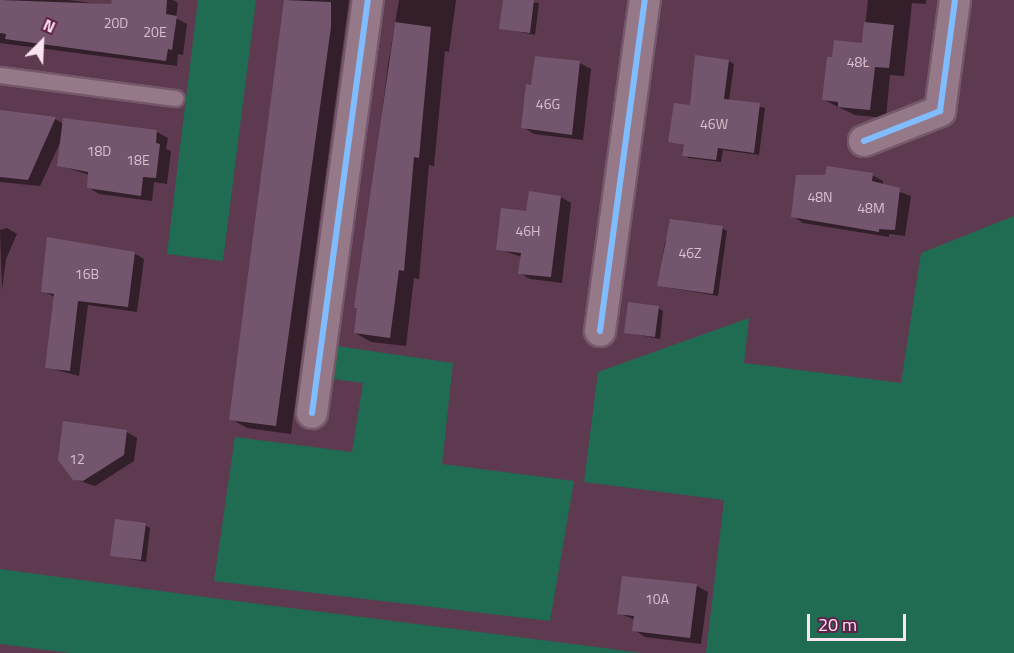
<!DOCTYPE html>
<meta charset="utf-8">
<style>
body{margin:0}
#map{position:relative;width:1014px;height:653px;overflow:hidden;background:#5e3a50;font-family:"Titillium Web",sans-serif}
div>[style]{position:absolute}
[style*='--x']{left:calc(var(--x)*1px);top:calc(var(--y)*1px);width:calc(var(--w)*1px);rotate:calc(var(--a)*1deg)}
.green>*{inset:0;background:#1f6c53}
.shadow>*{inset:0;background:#0007}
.building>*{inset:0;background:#73566d}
.roads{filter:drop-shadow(2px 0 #75596a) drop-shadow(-2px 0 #75596a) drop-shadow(0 2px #75596a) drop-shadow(0 -2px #75596a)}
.service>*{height:15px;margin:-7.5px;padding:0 7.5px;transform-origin:7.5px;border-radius:7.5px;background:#957989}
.minor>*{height:30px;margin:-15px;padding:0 15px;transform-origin:15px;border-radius:15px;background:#957989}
.cycleway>*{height:6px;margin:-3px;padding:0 3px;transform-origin:3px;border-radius:3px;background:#80bcff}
span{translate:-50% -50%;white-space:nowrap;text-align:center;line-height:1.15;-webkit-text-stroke:4.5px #602049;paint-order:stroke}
.number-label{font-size:14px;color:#dac0cf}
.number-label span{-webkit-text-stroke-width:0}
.north{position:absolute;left:12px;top:12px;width:60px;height:60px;-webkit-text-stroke:4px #602049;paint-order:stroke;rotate:24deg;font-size:16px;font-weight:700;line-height:24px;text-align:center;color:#fce3f0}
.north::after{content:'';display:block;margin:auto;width:21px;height:27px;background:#fce3f0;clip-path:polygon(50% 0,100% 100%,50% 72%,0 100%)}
.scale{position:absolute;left:807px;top:614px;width:99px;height:27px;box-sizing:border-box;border:3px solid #fce3f0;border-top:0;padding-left:8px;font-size:18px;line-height:21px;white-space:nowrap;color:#fce3f0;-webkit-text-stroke:4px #602049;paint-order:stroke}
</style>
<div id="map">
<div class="green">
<div style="clip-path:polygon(198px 0,256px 0,223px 261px,167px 254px)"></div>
<div style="clip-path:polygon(1014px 216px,1014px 653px,706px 653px,724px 500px,584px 482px,598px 372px,749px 318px,744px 363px,901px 383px,921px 253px)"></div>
<div style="clip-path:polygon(337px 346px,453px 363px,442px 464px,574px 481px,550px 621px,214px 581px,235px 437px,352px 452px,363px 383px,333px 379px)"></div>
<div style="clip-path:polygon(0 569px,212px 598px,643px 653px,71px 653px,0 644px)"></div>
</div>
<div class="shadow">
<div style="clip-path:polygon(0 0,69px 0,113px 6px,113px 0,173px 0,178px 3px,176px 18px,187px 24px,183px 55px,178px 54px,177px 66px,0 43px)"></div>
<div style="clip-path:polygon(286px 0,349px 0,291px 434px,247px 428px,231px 419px)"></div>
<div style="clip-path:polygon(399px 0,456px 0,449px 52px,445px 51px,434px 166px,429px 165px,419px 279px,414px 278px,406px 346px,371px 342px,355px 333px,388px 64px)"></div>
<div style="clip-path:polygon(504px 0,539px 3px,535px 35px,501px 28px)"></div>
<div style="clip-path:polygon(868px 0,926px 0,926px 4px,912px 3px,904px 76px,890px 75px,886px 118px,855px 115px,824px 100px,863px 45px)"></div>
<div style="clip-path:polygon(729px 61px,734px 64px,729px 101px,765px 108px,759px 155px,723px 150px,721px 162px,689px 158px,684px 155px,685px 146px,670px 141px,691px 107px)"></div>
<div style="clip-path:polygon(580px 63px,591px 69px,583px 140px,534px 134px,523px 127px)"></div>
<div style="clip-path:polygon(0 112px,55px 119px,64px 124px,157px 132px,168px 138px,166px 149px,171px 151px,167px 184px,154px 182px,152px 201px,99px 194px,88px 187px,89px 175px,58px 165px,61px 141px,40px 186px,0 182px)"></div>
<div style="clip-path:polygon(872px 175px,883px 181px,883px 186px,911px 196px,905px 236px,889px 234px,889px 237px,803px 223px,793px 216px)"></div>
<div style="clip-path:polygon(561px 197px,571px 203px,562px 283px,530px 279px,520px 273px,522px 257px,498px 249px)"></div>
<div style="clip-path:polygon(7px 228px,17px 234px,6px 259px,2px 290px,0 230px)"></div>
<div style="clip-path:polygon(722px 228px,727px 231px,718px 296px,658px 286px,665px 241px)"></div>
<div style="clip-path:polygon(134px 253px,144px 259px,137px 312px,88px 305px,79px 376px,46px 367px,55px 297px,42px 291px)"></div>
<div style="clip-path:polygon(658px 308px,663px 311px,660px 339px,625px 332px)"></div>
<div style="clip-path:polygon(127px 432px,137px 438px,134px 461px,95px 486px,74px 479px)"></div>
<div style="clip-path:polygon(145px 525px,150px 528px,146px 562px,111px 555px)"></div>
<div style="clip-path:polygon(624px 578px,697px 586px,708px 592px,701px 644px,645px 637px,634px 630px,635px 620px,619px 613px)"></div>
</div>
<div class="building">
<div style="clip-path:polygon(0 0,111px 4px,112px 0,167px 0,166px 14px,177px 16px,172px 50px,168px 49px,166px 61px,5px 39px,6px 34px,0 33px)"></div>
<div style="clip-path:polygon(284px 0,331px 2px,331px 27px,276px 426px,229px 420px)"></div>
<div style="clip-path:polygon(503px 0,534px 0,530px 33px,499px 29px)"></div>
<div style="clip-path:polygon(395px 22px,431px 27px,419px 158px,414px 157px,404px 271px,399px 270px,390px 338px,354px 333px,357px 308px,354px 308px)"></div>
<div style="clip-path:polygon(864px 22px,894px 25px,889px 68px,875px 67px,870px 110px,838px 107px,838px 102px,822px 100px,827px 57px,832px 57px,834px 40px,862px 43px)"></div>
<div style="clip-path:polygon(695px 55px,729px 60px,724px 99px,760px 103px,754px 153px,718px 148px,716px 160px,682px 156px,684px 145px,668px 142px,674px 103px,690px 105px)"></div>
<div style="clip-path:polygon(535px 56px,580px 61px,572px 135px,521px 128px,526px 84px,531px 85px)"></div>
<div style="clip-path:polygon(0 110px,56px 117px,28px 180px,0 177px)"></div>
<div style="clip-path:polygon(63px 118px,157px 130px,156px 143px,160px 144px,156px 178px,143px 177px,141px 196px,87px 188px,88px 172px,57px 166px)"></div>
<div style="clip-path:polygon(827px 166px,873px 173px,872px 181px,900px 188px,895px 230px,879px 229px,879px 232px,791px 217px,796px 175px,825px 175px)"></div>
<div style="clip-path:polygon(529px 191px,561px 196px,551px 277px,518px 274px,521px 253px,496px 250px,501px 208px,526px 211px)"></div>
<div style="clip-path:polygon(670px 219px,723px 226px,713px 294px,657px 286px)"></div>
<div style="clip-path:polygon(47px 237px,135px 252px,128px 307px,78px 301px,70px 371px,45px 368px,54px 294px,41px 292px)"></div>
<div style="clip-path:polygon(628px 302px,659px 306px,655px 337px,624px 333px)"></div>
<div style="clip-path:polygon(63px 421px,127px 430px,124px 455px,83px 481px,73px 480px,58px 460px)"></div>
<div style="clip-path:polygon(115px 519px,146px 523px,141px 560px,110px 556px)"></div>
<div style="clip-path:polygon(622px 576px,697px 584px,690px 638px,632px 631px,634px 616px,617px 614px)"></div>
</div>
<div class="roads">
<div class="service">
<div style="--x:0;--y:75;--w:177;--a:7.5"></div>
</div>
<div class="minor">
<div style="--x:864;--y:141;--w:82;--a:-21.5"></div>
<div style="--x:940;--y:111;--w:112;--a:-82.3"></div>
<div style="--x:600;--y:331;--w:334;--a:-82.3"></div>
<div style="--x:312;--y:413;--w:417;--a:-82.3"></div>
</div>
</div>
<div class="cycleway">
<div style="--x:864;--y:141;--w:82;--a:-21.5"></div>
<div style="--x:940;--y:111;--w:112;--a:-82.3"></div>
<div style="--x:600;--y:331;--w:334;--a:-82.3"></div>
<div style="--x:312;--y:413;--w:417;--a:-82.3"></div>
</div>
<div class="number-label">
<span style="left:116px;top:23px">20D</span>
<span style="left:155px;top:32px">20E</span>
<span style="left:858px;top:62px">48Ł</span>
<span style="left:548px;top:104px">46G</span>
<span style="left:714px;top:124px">46W</span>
<span style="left:99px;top:151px">18D</span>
<span style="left:138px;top:160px">18E</span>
<span style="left:820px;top:197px">48N</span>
<span style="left:871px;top:208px">48M</span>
<span style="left:528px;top:231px">46H</span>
<span style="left:690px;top:253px">46Z</span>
<span style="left:87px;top:274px">16B</span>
<span style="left:77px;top:459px">12</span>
<span style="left:657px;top:599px">10A</span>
</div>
<div class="north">N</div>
<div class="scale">20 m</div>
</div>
